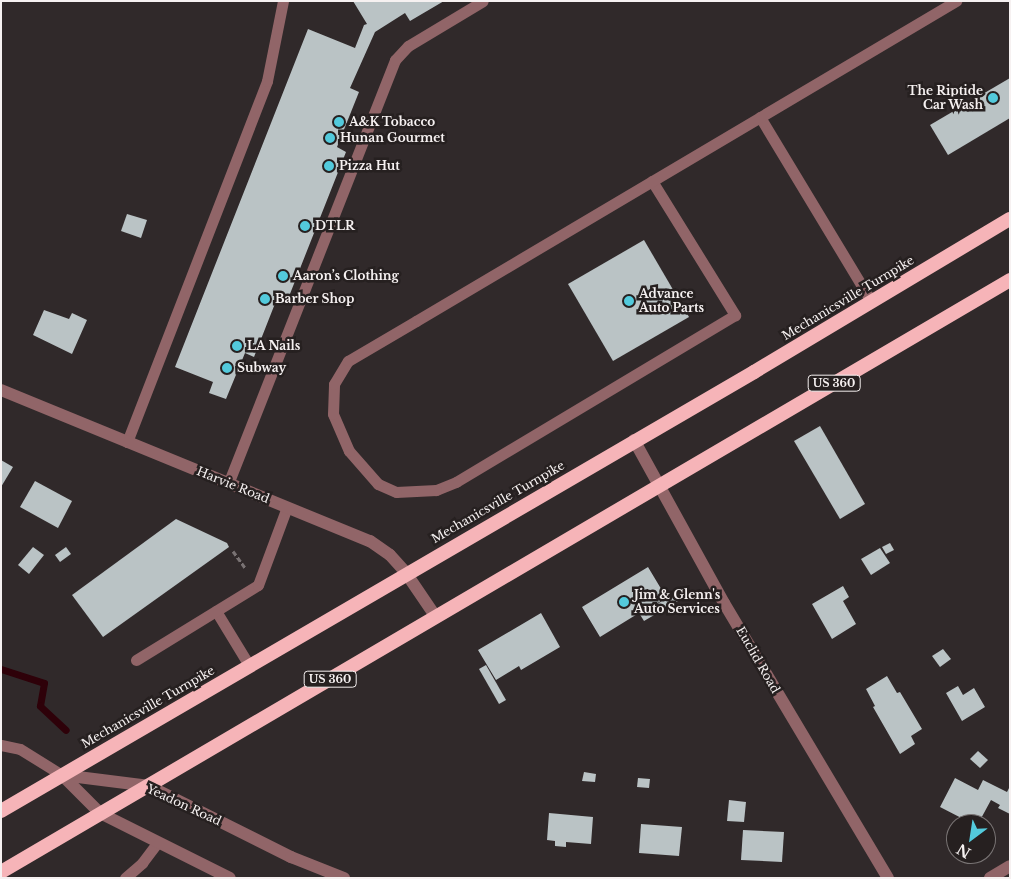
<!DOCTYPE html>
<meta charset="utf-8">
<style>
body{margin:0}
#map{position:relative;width:1011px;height:879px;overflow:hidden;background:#30292a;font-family:"Libre Baskerville",serif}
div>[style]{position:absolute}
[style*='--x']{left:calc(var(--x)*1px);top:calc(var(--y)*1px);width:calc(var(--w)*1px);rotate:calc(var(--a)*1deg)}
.stream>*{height:7px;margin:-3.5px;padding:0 3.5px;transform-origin:3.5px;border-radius:3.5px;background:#2e0109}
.building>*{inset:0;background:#bac3c5}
.path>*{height:3px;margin-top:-1.5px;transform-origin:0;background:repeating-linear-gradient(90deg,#797273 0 5px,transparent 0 7.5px)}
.service>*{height:11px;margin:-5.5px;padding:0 5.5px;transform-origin:5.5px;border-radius:5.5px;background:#916568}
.minor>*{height:12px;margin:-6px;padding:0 6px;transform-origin:6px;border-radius:6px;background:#916568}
.tertiary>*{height:12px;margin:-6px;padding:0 6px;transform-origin:6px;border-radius:6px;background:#916568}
.trunk>*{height:14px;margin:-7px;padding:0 7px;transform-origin:7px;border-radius:7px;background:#f6b4b8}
.dots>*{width:14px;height:14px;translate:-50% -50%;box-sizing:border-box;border:2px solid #262020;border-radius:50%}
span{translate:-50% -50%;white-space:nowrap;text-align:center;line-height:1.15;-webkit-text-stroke:5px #262020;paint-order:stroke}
.shield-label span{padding:1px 4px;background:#262020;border:1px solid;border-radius:4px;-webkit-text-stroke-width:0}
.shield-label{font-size:11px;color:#f6f1f1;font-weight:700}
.poi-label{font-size:12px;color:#f6f1f1;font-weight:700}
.right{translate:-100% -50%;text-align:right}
.left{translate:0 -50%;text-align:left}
.street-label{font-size:12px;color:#f6f1f1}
.frame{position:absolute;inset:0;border:2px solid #f6f1f1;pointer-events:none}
.north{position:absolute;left:946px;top:814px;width:50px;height:50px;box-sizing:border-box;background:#262020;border:1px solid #797474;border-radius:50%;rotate:211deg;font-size:14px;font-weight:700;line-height:20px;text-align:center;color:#f6f1f1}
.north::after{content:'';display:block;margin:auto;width:18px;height:22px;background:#53cadc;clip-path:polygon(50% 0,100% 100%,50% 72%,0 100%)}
</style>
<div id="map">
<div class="stream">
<div style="--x:1;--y:669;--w:45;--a:18"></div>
<div style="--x:44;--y:683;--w:23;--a:100"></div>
<div style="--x:40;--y:706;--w:35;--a:43"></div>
</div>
<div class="building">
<div style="clip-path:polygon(353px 1px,444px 1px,410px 21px,405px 13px,375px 32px,350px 88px,359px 92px,337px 147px,346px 152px,286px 304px,276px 301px,254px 357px,245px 353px,226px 399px,209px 393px,213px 382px,175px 367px,308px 29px,355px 48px,364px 25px,367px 24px)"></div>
<div style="clip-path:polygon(1010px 78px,1010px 118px,948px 155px,930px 125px)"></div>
<div style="clip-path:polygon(127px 214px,147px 220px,141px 238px,121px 231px)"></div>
<div style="clip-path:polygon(644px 240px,689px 317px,613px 361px,568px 284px)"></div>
<div style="clip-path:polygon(44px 310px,69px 319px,72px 313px,87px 320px,72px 354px,33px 335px)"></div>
<div style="clip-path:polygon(820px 426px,865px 504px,840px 519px,794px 441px)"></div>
<div style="clip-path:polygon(1px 460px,13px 467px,1px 487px)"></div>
<div style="clip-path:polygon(35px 481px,72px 501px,58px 528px,20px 507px)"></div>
<div style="clip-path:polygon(176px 519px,227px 543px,229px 547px,103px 637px,72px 595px)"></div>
<div style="clip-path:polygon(890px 543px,894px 550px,886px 554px,882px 547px)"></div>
<div style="clip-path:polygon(33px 547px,44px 555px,29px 574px,18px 565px)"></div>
<div style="clip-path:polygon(66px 547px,71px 554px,60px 562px,55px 555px)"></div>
<div style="clip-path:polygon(880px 548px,890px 563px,871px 575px,861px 559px)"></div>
<div style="clip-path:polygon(648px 567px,666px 597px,652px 607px,674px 594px,678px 601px,644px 621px,639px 613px,600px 637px,582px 607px)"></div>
<div style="clip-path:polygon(843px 586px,849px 597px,843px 601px,856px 624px,832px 639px,812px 604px)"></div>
<div style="clip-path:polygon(541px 613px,560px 647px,521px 670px,519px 666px,496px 680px,478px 650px)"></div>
<div style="clip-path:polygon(943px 649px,951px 659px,940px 667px,932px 656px)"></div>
<div style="clip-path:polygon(486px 665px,506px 700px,499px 704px,479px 669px)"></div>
<div style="clip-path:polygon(887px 676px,897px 693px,900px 692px,922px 729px,911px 736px,915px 744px,900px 754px,873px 707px,875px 706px,866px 689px)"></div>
<div style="clip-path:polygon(958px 686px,963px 695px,974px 688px,985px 707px,962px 721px,946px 693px)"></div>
<div style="clip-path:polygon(978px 751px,988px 760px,980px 768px,970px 759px)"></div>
<div style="clip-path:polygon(584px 772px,596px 774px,595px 782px,582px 781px)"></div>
<div style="clip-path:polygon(638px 778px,650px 779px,649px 788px,637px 787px)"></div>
<div style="clip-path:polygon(955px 778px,978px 790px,983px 780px,1007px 792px,1010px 786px,1010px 814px,998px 808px,1000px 805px,991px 800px,978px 824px,973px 824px,940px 807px)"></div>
<div style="clip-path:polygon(729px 800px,746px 802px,744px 822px,727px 821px)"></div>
<div style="clip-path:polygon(549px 813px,593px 817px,591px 844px,566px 842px,566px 847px,555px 846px,555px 841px,547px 840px)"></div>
<div style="clip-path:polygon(641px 824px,682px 827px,679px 856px,639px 853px)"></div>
<div style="clip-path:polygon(743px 830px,784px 832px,782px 862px,741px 860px)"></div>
</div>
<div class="path">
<div style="--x:233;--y:551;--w:22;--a:54"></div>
</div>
<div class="service">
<div style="--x:760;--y:117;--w:215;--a:58.9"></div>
<div style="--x:652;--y:181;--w:158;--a:58.2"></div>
<div style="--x:735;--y:315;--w:325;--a:149.1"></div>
<div style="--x:456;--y:482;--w:22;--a:158"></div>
<div style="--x:436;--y:490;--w:40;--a:177.1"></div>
<div style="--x:396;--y:492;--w:20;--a:-156"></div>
<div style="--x:378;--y:484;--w:44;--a:-131.3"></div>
<div style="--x:349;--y:451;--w:40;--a:-113.4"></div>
<div style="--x:333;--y:414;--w:30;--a:-88"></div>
<div style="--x:334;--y:384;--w:27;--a:-59"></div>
<div style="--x:348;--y:361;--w:79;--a:-30.5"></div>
<div style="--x:416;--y:321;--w:628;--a:-30.65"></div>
<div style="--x:127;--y:442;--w:387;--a:-68.8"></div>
<div style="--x:267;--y:81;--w:82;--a:-78.7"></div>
<div style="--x:228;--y:484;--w:456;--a:-68.5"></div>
<div style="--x:395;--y:60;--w:19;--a:-47"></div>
<div style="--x:408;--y:46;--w:87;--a:-31"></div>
<div style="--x:216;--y:611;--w:63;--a:58.6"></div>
<div style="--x:136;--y:660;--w:143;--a:-31.6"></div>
<div style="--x:258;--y:585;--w:83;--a:-69.6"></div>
<div style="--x:1;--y:745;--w:19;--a:12"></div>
<div style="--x:20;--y:749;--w:49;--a:31.8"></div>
<div style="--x:125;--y:878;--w:23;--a:-41"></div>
<div style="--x:142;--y:863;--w:26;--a:-53"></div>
</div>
<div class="minor">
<div style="--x:634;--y:440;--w:186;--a:61.1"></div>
<div style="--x:724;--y:603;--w:320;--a:59.2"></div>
<div style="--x:62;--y:775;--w:88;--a:7.2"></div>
<div style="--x:149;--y:786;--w:159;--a:26.6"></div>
<div style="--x:291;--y:857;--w:57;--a:21.6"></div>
<div style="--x:62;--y:775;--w:54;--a:45"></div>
<div style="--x:100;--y:813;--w:145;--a:26.6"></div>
<div style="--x:990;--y:878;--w:23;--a:-31"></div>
</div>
<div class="tertiary">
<div style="--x:1;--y:390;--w:399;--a:22.3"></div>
<div style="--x:370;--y:541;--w:24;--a:35"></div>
<div style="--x:390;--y:555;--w:24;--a:48"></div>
<div style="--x:406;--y:573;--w:53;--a:55.7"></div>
</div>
<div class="trunk">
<div style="--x:1;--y:811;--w:872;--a:-30.24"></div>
<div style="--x:754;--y:372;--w:298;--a:-30.9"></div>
<div style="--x:1;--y:872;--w:1170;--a:-30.4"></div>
</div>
<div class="dots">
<div style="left:993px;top:98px;background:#53cadc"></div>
<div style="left:339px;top:122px;background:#53cadc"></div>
<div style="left:330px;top:138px;background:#53cadc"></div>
<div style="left:329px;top:166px;background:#53cadc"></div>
<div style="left:305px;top:226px;background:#53cadc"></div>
<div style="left:283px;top:276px;background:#53cadc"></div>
<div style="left:265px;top:299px;background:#53cadc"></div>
<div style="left:629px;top:301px;background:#53cadc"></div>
<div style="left:237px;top:346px;background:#53cadc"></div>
<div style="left:227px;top:368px;background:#53cadc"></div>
<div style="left:624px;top:602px;background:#53cadc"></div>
</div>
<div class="shield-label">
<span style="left:834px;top:383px">US 360</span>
<span style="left:330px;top:679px">US 360</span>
</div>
<div class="poi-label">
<span class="right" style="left:983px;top:98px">The Riptide<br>Car Wash</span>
<span class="left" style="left:349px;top:122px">A&amp;K Tobacco</span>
<span class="left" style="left:340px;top:138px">Hunan Gourmet</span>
<span class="left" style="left:339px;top:166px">Pizza Hut</span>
<span class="left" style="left:315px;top:226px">DTLR</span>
<span class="left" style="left:293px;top:276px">Aaron’s Clothing</span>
<span class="left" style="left:639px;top:301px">Advance<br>Auto Parts</span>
<span class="left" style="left:275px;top:299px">Barber Shop</span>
<span class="left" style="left:247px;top:346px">LA Nails</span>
<span class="left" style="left:237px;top:368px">Subway</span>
<span class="left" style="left:634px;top:602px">Jim &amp; Glenn's<br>Auto Services</span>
</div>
<div class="street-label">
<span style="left:848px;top:298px;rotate:-31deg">Mechanicsville Turnpike</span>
<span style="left:233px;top:485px;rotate:22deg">Harvie Road</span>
<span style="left:498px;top:502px;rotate:-30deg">Mechanicsville Turnpike</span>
<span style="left:758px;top:660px;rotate:60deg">Euclid Road</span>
<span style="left:148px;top:707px;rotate:-30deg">Mechanicsville Turnpike</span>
<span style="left:184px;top:805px;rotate:25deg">Yeadon Road</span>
</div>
<div class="frame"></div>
<div class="north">N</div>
</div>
